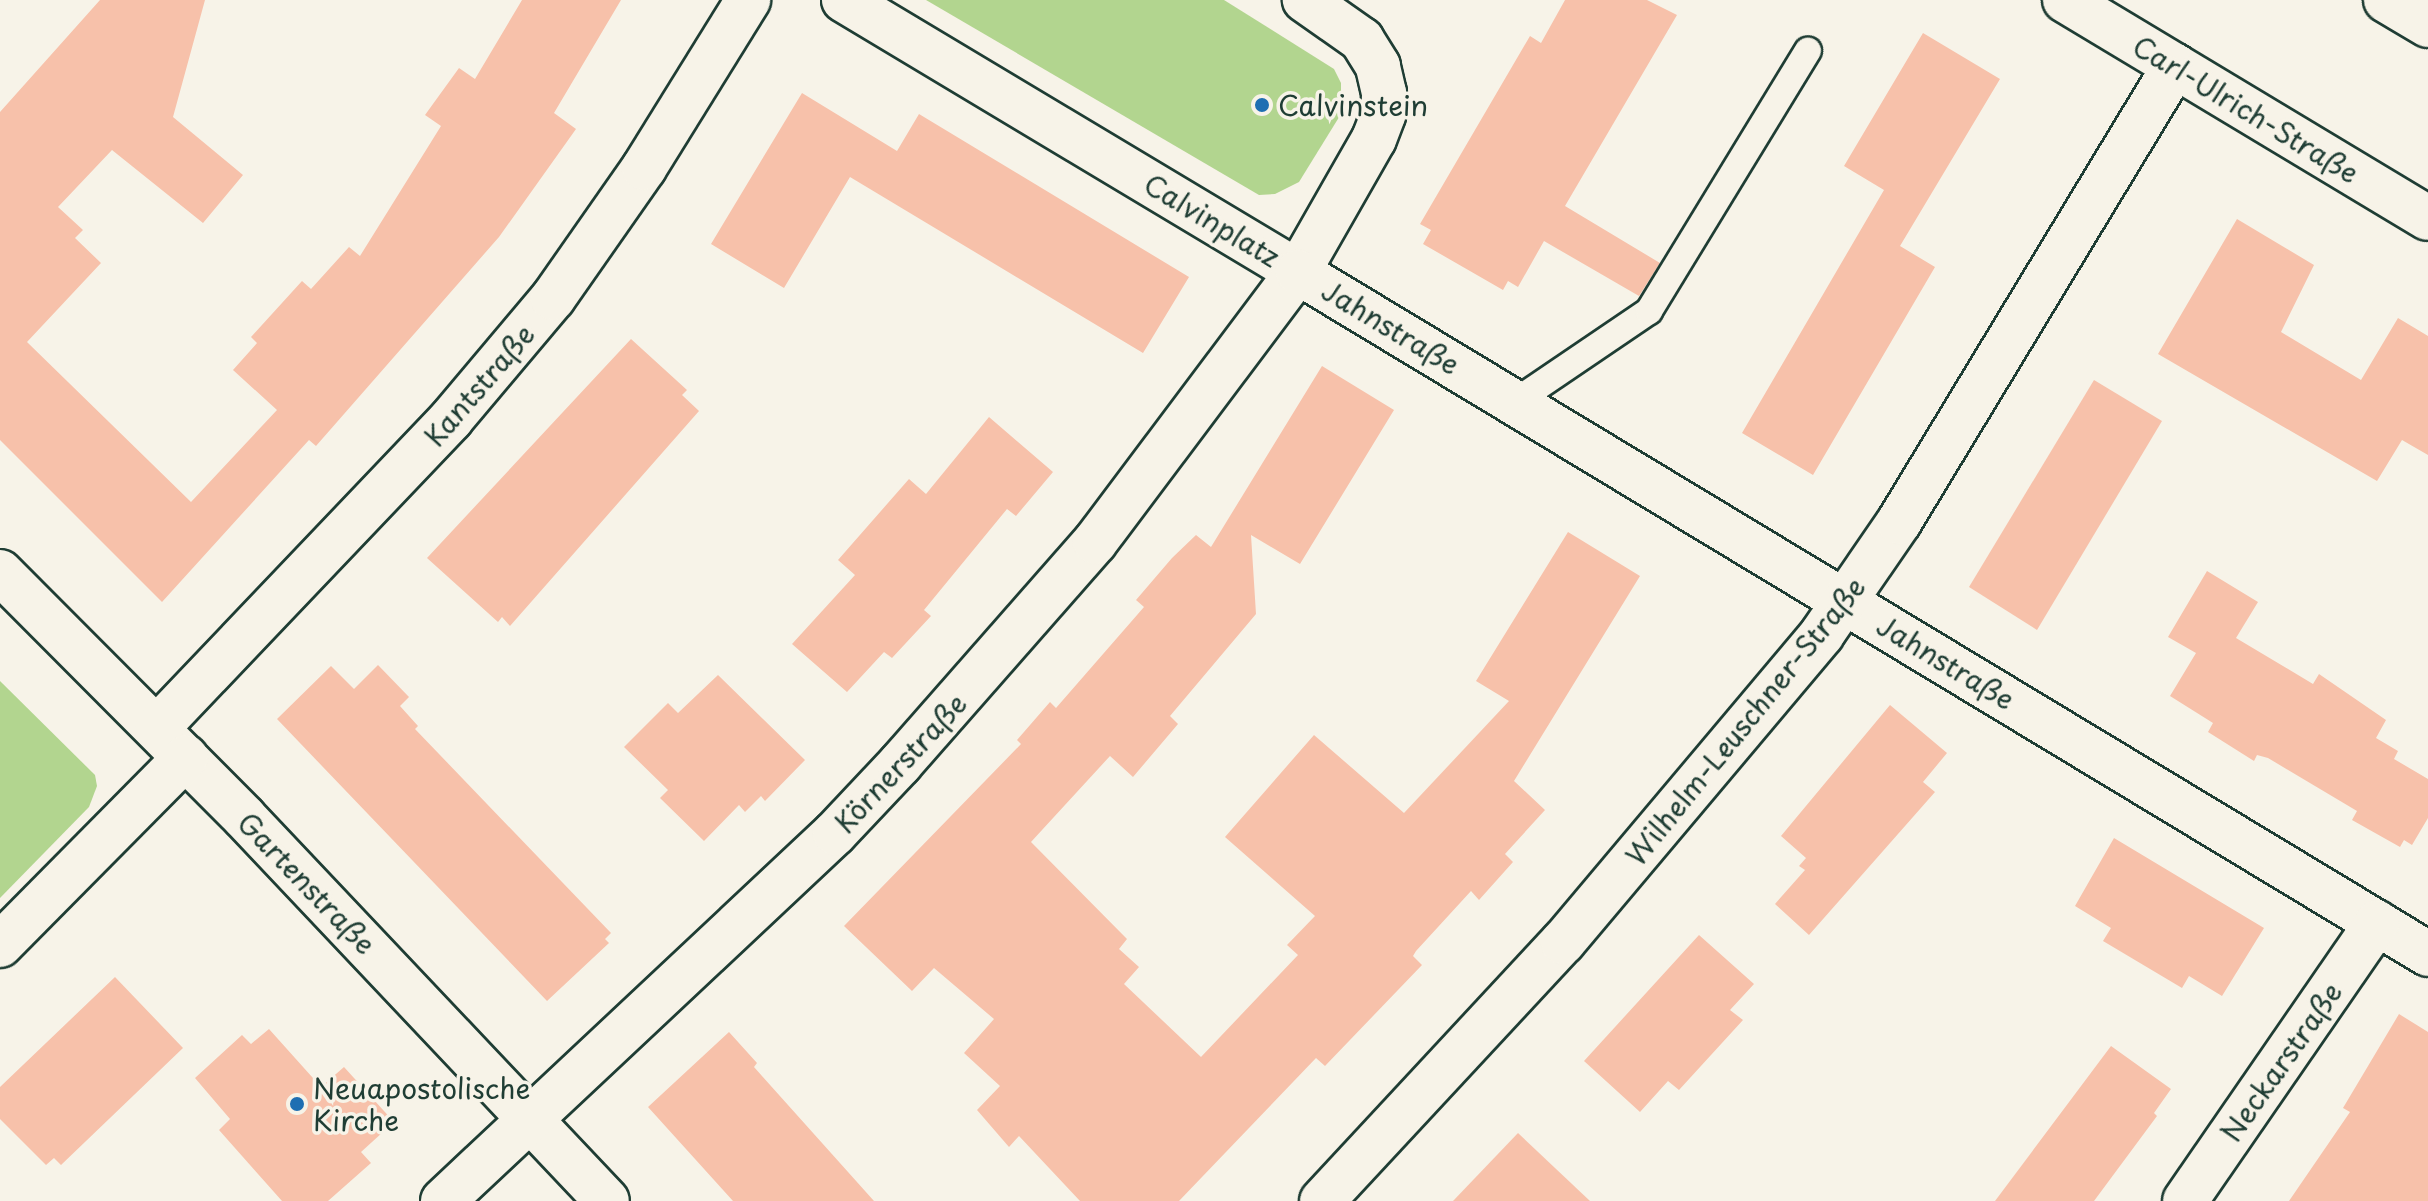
<!DOCTYPE html>
<meta charset="utf-8">
<style>
body{margin:0}
#map{position:relative;width:2428px;height:1201px;overflow:hidden;background:#f7f3e8;font-family:"Playpen Sans",sans-serif}
div>[style]{position:absolute}
[style*='--x']{left:calc(var(--x)*1px);top:calc(var(--y)*1px);width:calc(var(--w)*1px);rotate:calc(var(--a)*1deg)}
.green>*{inset:0;background:#b2d58f}
.building>*{inset:0;background:#f7c1aa}
.roads{filter:drop-shadow(2px 0 #1f3d34) drop-shadow(-2px 0 #1f3d34) drop-shadow(0 2px #1f3d34) drop-shadow(0 -2px #1f3d34)}
.service>*{height:26px;margin:-13px;padding:0 13px;transform-origin:13px;border-radius:13px;background:#f7f3e8}
.minor>*{height:44px;margin:-22px;padding:0 22px;transform-origin:22px;border-radius:22px;background:#f7f3e8}
.tertiary>*{height:44px;margin:-22px;padding:0 22px;transform-origin:22px;border-radius:22px;background:#f7f3e8}
.secondary>*{height:44px;margin:-22px;padding:0 22px;transform-origin:22px;border-radius:22px;background:#f7f3e8}
.dots>*{width:22px;height:22px;translate:-50% -50%;box-sizing:border-box;border:4px solid #f7f3e8;border-radius:50%}
span{translate:-50% -50%;white-space:nowrap;text-align:center;line-height:1.15;-webkit-text-stroke:7px #f7f3e8;paint-order:stroke}
.poi-label{font-size:28px;color:#1f3d34}
.left{translate:0 -50%;text-align:left}
.street-label{font-size:28px;color:#1f3d34}
</style>
<div id="map">
<div class="green">
<div style="clip-path:polygon(926px 0,1224px 0,1334px 69px,1341px 83px,1341px 114px,1299px 182px,1275px 194px,1259px 195px)"></div>
<div style="clip-path:polygon(0 681px,95px 775px,97px 786px,89px 807px,0 898px)"></div>
</div>
<div class="building">
<div style="clip-path:polygon(100px 0,205px 0,173px 117px,243px 175px,203px 223px,112px 150px,58px 207px,83px 230px,75px 238px,101px 263px,27px 342px,191px 502px,277px 410px,233px 370px,257px 343px,251px 337px,302px 281px,311px 289px,349px 247px,360px 256px,441px 126px,425px 115px,459px 68px,475px 79px,522px 0,621px 0,554px 113px,576px 129px,499px 237px,316px 446px,309px 440px,162px 602px,0 440px,0 112px)"></div>
<div style="clip-path:polygon(1565px 0,1647px 0,1677px 15px,1565px 206px,1660px 263px,1639px 296px,1544px 241px,1518px 287px,1508px 281px,1503px 290px,1423px 244px,1431px 230px,1420px 224px,1530px 36px,1541px 43px)"></div>
<div style="clip-path:polygon(1923px 33px,2000px 79px,1900px 246px,1935px 267px,1813px 475px,1742px 433px,1884px 190px,1844px 166px)"></div>
<div style="clip-path:polygon(802px 93px,897px 151px,919px 114px,1189px 277px,1143px 353px,850px 177px,784px 288px,711px 244px)"></div>
<div style="clip-path:polygon(2237px 219px,2314px 265px,2281px 332px,2361px 380px,2398px 318px,2428px 336px,2428px 455px,2402px 440px,2377px 481px,2158px 354px)"></div>
<div style="clip-path:polygon(631px 339px,687px 390px,682px 395px,699px 411px,510px 626px,502px 617px,498px 622px,427px 558px)"></div>
<div style="clip-path:polygon(1322px 366px,1394px 410px,1300px 564px,1251px 535px,1256px 614px,1170px 716px,1178px 724px,1133px 777px,1110px 756px,1031px 842px,1127px 939px,1119px 949px,1139px 967px,1124px 984px,1201px 1057px,1298px 955px,1287px 945px,1315px 916px,1225px 837px,1314px 735px,1404px 813px,1509px 701px,1476px 681px,1568px 532px,1640px 576px,1514px 781px,1545px 810px,1505px 854px,1513px 862px,1479px 900px,1471px 891px,1416px 951px,1413px 956px,1422px 965px,1325px 1066px,1316px 1058px,1179px 1201px,1080px 1201px,1019px 1136px,1009px 1147px,977px 1110px,1000px 1086px,964px 1053px,994px 1019px,934px 968px,912px 991px,844px 926px,1021px 744px,1017px 740px,1050px 702px,1056px 708px,1144px 607px,1136px 600px,1172px 558px,1196px 535px,1211px 547px)"></div>
<div style="clip-path:polygon(2094px 380px,2162px 421px,2037px 630px,1969px 587px)"></div>
<div style="clip-path:polygon(989px 417px,1053px 472px,1016px 516px,1007px 509px,924px 610px,931px 616px,892px 658px,884px 652px,847px 692px,792px 644px,855px 575px,838px 560px,909px 479px,926px 494px)"></div>
<div style="clip-path:polygon(2207px 571px,2258px 602px,2236px 638px,2313px 684px,2319px 674px,2386px 720px,2376px 738px,2398px 751px,2394px 759px,2428px 779px,2428px 818px,2412px 845px,2404px 840px,2400px 847px,2352px 820px,2357px 811px,2268px 758px,2257px 755px,2254px 761px,2208px 732px,2213px 723px,2170px 696px,2196px 653px,2168px 637px)"></div>
<div style="clip-path:polygon(378px 665px,409px 697px,400px 706px,418px 726px,415px 729px,611px 933px,605px 939px,609px 943px,547px 1001px,277px 719px,331px 666px,354px 689px)"></div>
<div style="clip-path:polygon(718px 675px,805px 760px,765px 801px,761px 796px,745px 812px,739px 805px,704px 841px,660px 798px,668px 790px,624px 747px,668px 703px,678px 713px)"></div>
<div style="clip-path:polygon(1890px 705px,1947px 753px,1923px 782px,1935px 792px,1809px 935px,1775px 904px,1805px 870px,1799px 866px,1806px 858px,1781px 836px)"></div>
<div style="clip-path:polygon(2114px 838px,2264px 928px,2222px 996px,2189px 976px,2182px 988px,2103px 941px,2111px 928px,2075px 906px)"></div>
<div style="clip-path:polygon(1699px 935px,1754px 984px,1730px 1010px,1743px 1020px,1679px 1090px,1668px 1081px,1640px 1112px,1584px 1061px)"></div>
<div style="clip-path:polygon(115px 977px,183px 1048px,61px 1165px,54px 1158px,46px 1165px,0 1119px,0 1087px)"></div>
<div style="clip-path:polygon(2399px 1014px,2428px 1032px,2428px 1201px,2289px 1201px,2350px 1112px,2343px 1108px)"></div>
<div style="clip-path:polygon(269px 1029px,321px 1087px,344px 1067px,394px 1122px,361px 1152px,371px 1163px,328px 1201px,282px 1201px,219px 1130px,230px 1119px,195px 1078px,242px 1035px,251px 1044px)"></div>
<div style="clip-path:polygon(729px 1032px,757px 1063px,754px 1067px,874px 1201px,733px 1201px,648px 1107px)"></div>
<div style="clip-path:polygon(2111px 1046px,2171px 1089px,2154px 1113px,2157px 1116px,2094px 1201px,1995px 1201px)"></div>
<div style="clip-path:polygon(1518px 1133px,1590px 1201px,1453px 1201px)"></div>
</div>
<div class="roads">
<div class="service">
<div style="--x:1515;--y:402;--w:162;--a:-34.2"></div>
<div style="--x:1649;--y:311;--w:305;--a:-58.6"></div>
</div>
<div class="minor">
<div style="--x:844;--y:0;--w:529;--a:30.93"></div>
<div style="--x:1298;--y:272;--w:153;--a:-60.3"></div>
<div style="--x:1374;--y:139;--w:26;--a:-69"></div>
<div style="--x:1383;--y:115;--w:22;--a:-87"></div>
<div style="--x:1384;--y:93;--w:28;--a:-103"></div>
<div style="--x:1378;--y:66;--w:31;--a:-122"></div>
<div style="--x:1362;--y:40;--w:70;--a:-144.9"></div>
<div style="--x:2386;--y:0;--w:49;--a:30.8"></div>
<div style="--x:0;--y:572;--w:346;--a:45.1"></div>
<div style="--x:244;--y:817;--w:528;--a:46.61"></div>
<div style="--x:157;--y:728;--w:427;--a:-46.4"></div>
<div style="--x:451;--y:419;--w:158;--a:-49.9"></div>
<div style="--x:553;--y:298;--w:159;--a:-55"></div>
<div style="--x:644;--y:168;--w:198;--a:-58.2"></div>
<div style="--x:0;--y:945;--w:264;--a:-45.3"></div>
<div style="--x:443;--y:1201;--w:538;--a:-43.19"></div>
<div style="--x:835;--y:833;--w:95;--a:-46.7"></div>
<div style="--x:900;--y:764;--w:295;--a:-48.7"></div>
<div style="--x:1095;--y:542;--w:338;--a:-53.1"></div>
<div style="--x:1298;--y:272;--w:1320;--a:31.11"></div>
<div style="--x:2185;--y:1201;--w:338;--a:-55.4"></div>
</div>
<div class="tertiary">
<div style="--x:1322;--y:1201;--w:354;--a:-47.1"></div>
<div style="--x:1563;--y:942;--w:402;--a:-49.9"></div>
<div style="--x:1822;--y:634;--w:136;--a:-55.5"></div>
<div style="--x:1899;--y:522;--w:533;--a:-58.82"></div>
</div>
<div class="secondary">
<div style="--x:2065;--y:0;--w:423;--a:31"></div>
</div>
</div>
<div class="dots">
<div style="left:1262px;top:105px;background:#1f6fb2"></div>
<div style="left:297px;top:1104px;background:#1f6fb2"></div>
</div>
<div class="poi-label">
<span class="left" style="left:1278px;top:105px">Calvinstein</span>
<span class="left" style="left:313px;top:1104px">Neuapostolische<br>Kirche</span>
</div>
<div class="street-label">
<span style="left:2246px;top:109px;rotate:31deg">Carl-Ulrich-Straße</span>
<span style="left:1212px;top:220px;rotate:31deg">Calvinplatz</span>
<span style="left:1391px;top:327px;rotate:31deg">Jahnstraße</span>
<span style="left:479px;top:385px;rotate:-49deg">Kantstraße</span>
<span style="left:1946px;top:662px;rotate:31deg">Jahnstraße</span>
<span style="left:1745px;top:721px;rotate:-51deg">Wilhelm-Leuschner-Straße</span>
<span style="left:900px;top:763px;rotate:-47deg">Körnerstraße</span>
<span style="left:307px;top:883px;rotate:46deg">Gartenstraße</span>
<span style="left:2281px;top:1062px;rotate:-55deg">Neckarstraße</span>
</div>
</div>
